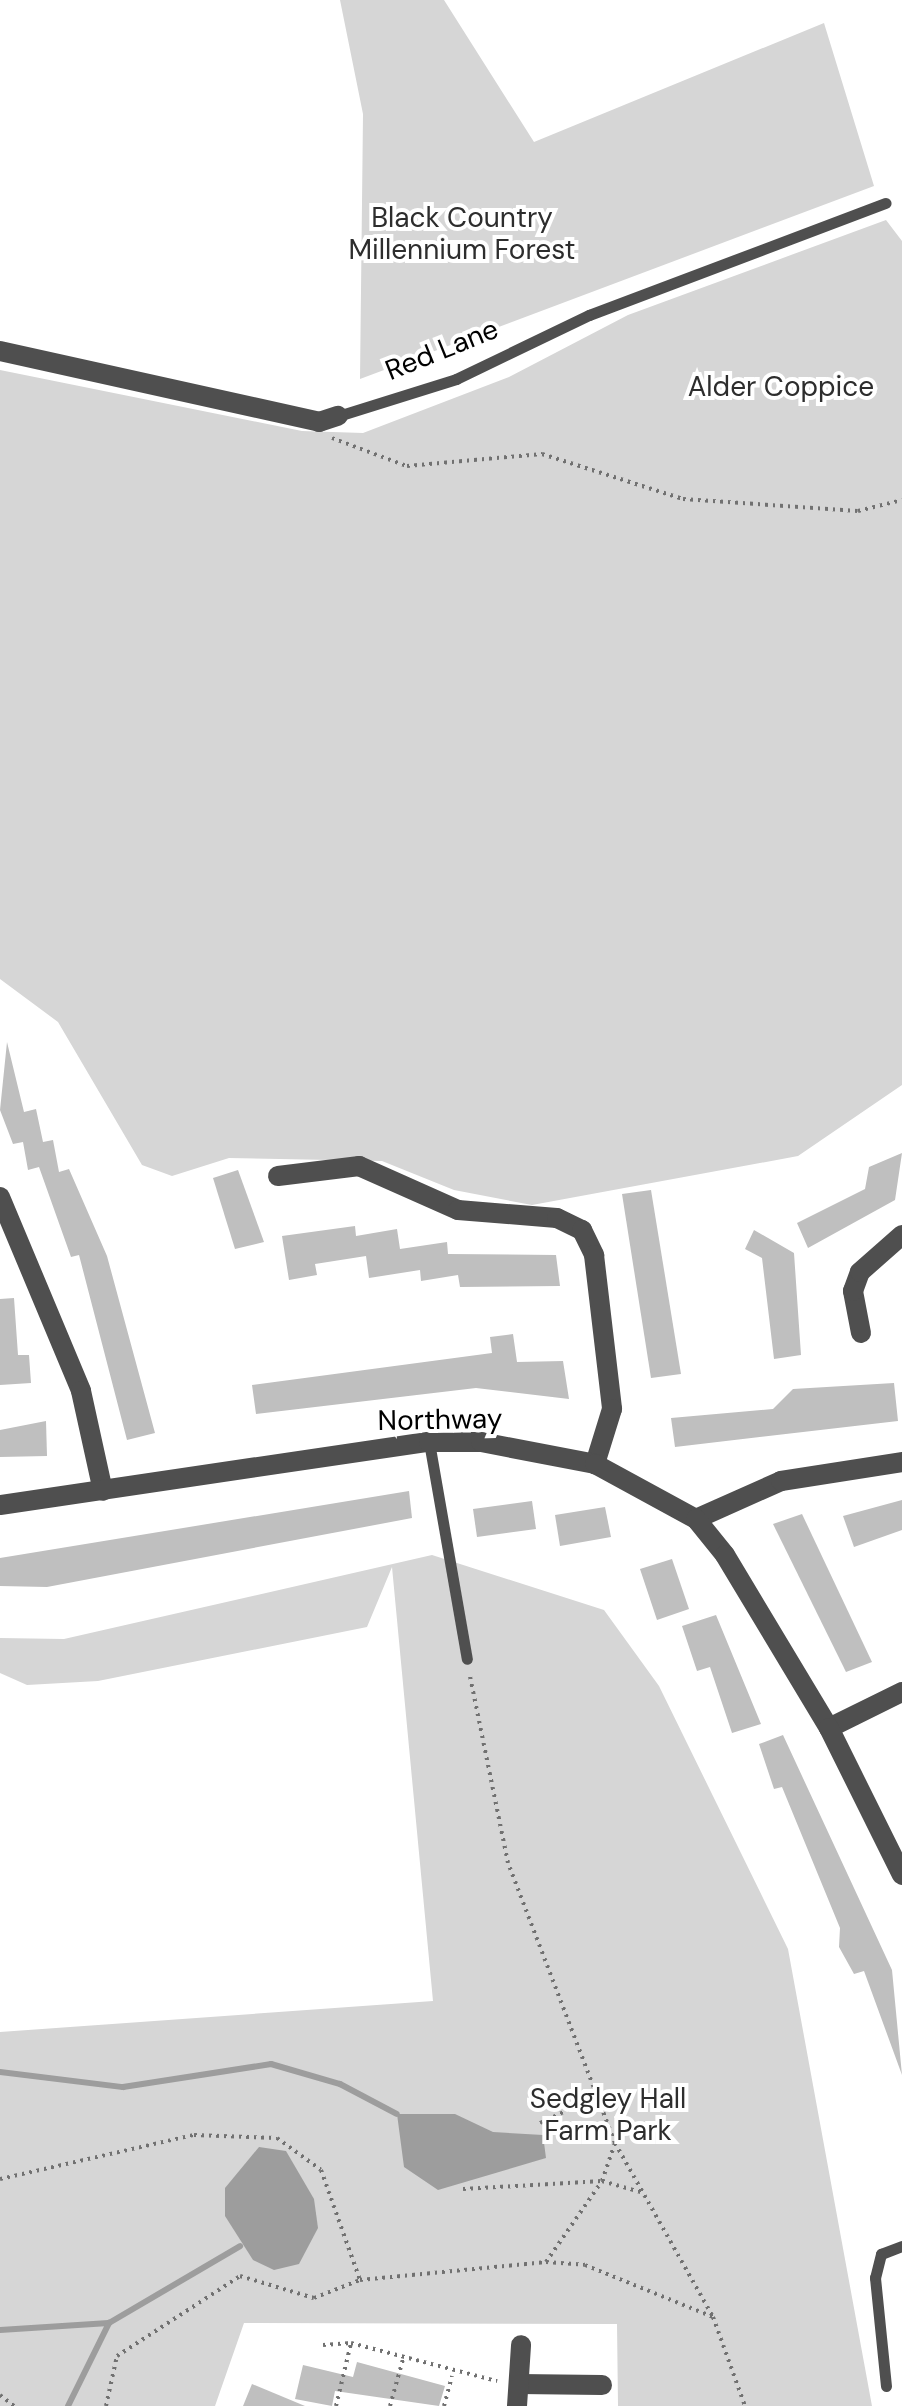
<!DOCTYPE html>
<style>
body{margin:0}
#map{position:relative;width:902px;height:2406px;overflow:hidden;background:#fff;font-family:"DM Sans",sans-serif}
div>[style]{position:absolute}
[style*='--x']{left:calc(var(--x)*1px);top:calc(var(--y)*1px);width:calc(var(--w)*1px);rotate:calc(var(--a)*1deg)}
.green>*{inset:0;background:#d6d6d6}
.water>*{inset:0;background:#9d9d9d}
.stream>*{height:6px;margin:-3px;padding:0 3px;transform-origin:3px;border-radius:3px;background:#9d9d9d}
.building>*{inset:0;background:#bfbfbf}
.path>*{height:4px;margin-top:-2px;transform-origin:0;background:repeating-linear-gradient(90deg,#717171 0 2.5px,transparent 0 7.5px)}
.service>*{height:11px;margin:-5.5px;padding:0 5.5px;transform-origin:5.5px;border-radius:5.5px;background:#4f4f4f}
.minor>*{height:20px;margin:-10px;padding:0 10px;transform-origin:10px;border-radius:10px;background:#4f4f4f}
.tertiary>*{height:20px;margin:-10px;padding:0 10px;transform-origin:10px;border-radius:10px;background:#4f4f4f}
span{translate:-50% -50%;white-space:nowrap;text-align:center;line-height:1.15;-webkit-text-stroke:8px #fff;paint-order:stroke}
.park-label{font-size:28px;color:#2d2d2d}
.street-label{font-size:28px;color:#000}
</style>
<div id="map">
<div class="green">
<div style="clip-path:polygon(340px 0,444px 0,534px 142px,824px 23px,874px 186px,360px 379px,363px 114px)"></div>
<div style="clip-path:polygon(886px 220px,902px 241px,902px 1085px,798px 1156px,532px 1205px,454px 1190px,382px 1161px,229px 1158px,172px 1176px,142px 1165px,58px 1022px,0 979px,0 370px,302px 431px,363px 433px,509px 377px,628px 315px)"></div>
<div style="clip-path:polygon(432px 1555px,604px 1610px,659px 1686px,788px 1949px,872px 2406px,618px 2406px,617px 2324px,244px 2323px,215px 2406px,0 2406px,0 2032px,433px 2001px,392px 1567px,367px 1627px,98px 1681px,27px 1685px,0 1673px,0 1638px,64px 1639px)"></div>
</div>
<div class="water">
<div style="clip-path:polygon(397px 2114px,455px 2114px,493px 2132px,543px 2135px,546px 2158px,438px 2190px,404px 2167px)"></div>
<div style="clip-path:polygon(259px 2147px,286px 2151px,314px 2199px,318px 2228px,299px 2264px,274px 2270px,253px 2260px,225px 2216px,225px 2188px)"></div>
</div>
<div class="stream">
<div style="--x:0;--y:2072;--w:124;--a:7"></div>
<div style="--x:123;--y:2087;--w:150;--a:-8.8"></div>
<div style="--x:271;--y:2064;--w:72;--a:16.2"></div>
<div style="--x:340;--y:2084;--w:64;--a:27.8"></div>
<div style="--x:0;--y:2330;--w:109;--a:-3.7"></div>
<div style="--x:109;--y:2323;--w:152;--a:-30.4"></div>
<div style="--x:68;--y:2406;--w:93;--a:-63.7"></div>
</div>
<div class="building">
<div style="clip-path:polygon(7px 1042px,24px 1112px,36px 1109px,43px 1142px,53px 1140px,59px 1172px,69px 1169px,107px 1256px,155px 1433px,127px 1440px,79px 1255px,71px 1257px,39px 1167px,28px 1170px,23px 1142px,13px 1144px,0 1110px)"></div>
<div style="clip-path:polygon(902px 1153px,895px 1200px,808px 1248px,797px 1223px,865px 1189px,869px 1167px)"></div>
<div style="clip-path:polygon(238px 1170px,264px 1242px,235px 1249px,213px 1178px)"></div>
<div style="clip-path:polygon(651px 1190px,681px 1374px,651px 1378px,622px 1194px)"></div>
<div style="clip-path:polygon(355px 1226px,356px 1236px,397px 1229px,400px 1249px,447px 1242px,448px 1254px,556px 1255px,560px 1286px,460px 1287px,458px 1275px,421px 1281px,420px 1270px,369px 1278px,366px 1256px,315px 1264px,317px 1275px,289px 1280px,282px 1236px)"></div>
<div style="clip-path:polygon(754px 1230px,794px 1253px,801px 1355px,774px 1359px,762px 1258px,745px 1249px)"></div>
<div style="clip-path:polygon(14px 1298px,18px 1355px,29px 1355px,31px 1383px,0 1385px,0 1299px)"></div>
<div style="clip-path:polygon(513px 1334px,517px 1362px,563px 1361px,569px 1399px,476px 1388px,256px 1414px,252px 1385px,492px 1353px,490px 1337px)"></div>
<div style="clip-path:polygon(894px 1383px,898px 1421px,675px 1447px,671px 1418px,773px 1409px,793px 1389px)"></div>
<div style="clip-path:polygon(46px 1421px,47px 1456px,0 1457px,0 1430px)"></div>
<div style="clip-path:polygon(409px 1491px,412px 1518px,47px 1587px,0 1586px,0 1558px)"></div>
<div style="clip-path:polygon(902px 1500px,902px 1530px,854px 1547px,843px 1516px)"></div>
<div style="clip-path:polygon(532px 1501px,536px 1529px,477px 1537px,473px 1509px)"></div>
<div style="clip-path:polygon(605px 1507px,611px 1537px,560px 1546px,555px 1515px)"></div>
<div style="clip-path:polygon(802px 1514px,872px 1662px,846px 1672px,773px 1524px)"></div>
<div style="clip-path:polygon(672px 1559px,689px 1609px,657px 1620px,640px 1569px)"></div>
<div style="clip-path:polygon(716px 1615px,761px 1724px,732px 1733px,710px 1667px,697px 1671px,682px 1626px)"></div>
<div style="clip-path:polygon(783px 1735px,892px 1970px,902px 2075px,864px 1971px,854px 1974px,839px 1947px,840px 1928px,782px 1787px,774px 1789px,759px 1744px)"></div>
<div style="clip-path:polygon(357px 2362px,445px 2386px,439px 2406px,335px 2391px,332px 2406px,295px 2399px,303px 2365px,353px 2377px)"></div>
<div style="clip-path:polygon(252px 2384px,305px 2406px,243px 2406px)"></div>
</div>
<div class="path">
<div style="--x:332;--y:438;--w:80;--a:20.5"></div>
<div style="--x:407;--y:466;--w:136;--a:-5.1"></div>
<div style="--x:542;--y:454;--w:148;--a:17.7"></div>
<div style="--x:683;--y:499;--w:175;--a:3.9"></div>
<div style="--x:858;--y:511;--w:45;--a:-14"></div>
<div style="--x:540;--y:2123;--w:64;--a:-25"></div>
<div style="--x:615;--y:2143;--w:200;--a:60.6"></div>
<div style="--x:0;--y:2179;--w:199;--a:-12.8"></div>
<div style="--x:194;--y:2135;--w:83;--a:2.1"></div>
<div style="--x:277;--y:2138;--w:54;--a:36"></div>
<div style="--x:321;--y:2170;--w:117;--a:70.5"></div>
<div style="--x:360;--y:2280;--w:187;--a:-5.5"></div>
<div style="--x:546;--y:2262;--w:98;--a:-55.3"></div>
<div style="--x:602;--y:2181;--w:40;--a:-71.1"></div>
<div style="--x:615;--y:2143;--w:300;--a:-110.9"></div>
<div style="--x:508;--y:1863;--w:191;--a:-101.5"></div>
<div style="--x:463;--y:2189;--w:139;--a:-3.3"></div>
<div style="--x:602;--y:2181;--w:44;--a:15.9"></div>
<div style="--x:546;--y:2262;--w:39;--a:4"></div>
<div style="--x:585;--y:2265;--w:138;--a:22.1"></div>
<div style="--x:713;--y:2317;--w:95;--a:70.2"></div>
<div style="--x:323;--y:2345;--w:28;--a:-4"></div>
<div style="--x:351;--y:2343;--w:151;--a:14.6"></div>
<div style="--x:0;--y:2395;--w:18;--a:38"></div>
<div style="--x:106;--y:2406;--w:51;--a:-77.6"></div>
<div style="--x:117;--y:2356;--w:147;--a:-33"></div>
<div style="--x:240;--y:2276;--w:77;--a:16.6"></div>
<div style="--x:314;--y:2298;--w:49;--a:-21.4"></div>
<div style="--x:336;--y:2406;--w:65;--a:-76.6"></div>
<div style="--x:390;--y:2406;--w:49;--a:-74.5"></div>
<div style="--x:444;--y:2406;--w:31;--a:-75"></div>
</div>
<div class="service">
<div style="--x:338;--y:416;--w:124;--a:-17.4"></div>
<div style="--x:456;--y:379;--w:148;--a:-25.7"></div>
<div style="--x:589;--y:315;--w:317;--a:-20.7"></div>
<div style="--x:429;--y:1442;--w:220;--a:80.1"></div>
<div style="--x:886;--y:2386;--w:109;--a:-95.8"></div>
<div style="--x:875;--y:2278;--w:25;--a:-76"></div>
<div style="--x:881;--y:2254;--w:22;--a:-21"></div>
</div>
<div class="minor">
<div style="--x:0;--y:351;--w:327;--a:12.5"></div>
<div style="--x:319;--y:422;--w:20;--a:-18"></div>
<div style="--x:278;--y:1176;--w:82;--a:-7"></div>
<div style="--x:359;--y:1166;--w:108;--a:24"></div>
<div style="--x:458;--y:1210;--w:99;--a:4.6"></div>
<div style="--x:557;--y:1218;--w:28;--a:26"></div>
<div style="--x:582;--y:1230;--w:28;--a:64"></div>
<div style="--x:594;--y:1255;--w:155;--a:83.3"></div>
<div style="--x:612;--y:1409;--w:58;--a:107.2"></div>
<div style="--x:0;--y:1197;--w:210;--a:67.3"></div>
<div style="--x:81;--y:1391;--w:102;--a:77.6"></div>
<div style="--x:861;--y:1333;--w:43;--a:-100.8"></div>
<div style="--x:853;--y:1291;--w:20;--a:-70"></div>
<div style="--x:860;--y:1272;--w:56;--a:-41.4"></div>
<div style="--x:696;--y:1519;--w:93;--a:-24.1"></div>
<div style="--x:781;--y:1481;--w:122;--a:-8.9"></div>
<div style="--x:829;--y:1728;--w:81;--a:-26.3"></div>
<div style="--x:519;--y:2384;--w:83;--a:0.7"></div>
<div style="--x:517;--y:2406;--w:61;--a:-86.2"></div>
</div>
<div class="tertiary">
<div style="--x:0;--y:1505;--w:434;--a:-8.4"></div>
<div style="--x:429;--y:1442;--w:52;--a:0"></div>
<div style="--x:481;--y:1442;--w:116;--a:10.9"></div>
<div style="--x:595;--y:1464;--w:115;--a:28.6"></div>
<div style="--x:696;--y:1519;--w:46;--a:51.1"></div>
<div style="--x:725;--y:1555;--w:202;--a:59"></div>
<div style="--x:829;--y:1728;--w:164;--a:63.6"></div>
</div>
<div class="park-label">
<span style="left:462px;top:234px">Black Country<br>Millennium Forest</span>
<span style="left:781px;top:387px">Alder Coppice</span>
<span style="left:608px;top:2115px">Sedgley Hall<br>Farm Park</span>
</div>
<div class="street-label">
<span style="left:442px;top:350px;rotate:-22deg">Red Lane</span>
<span style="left:440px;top:1420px;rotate:-1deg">Northway</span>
</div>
</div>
